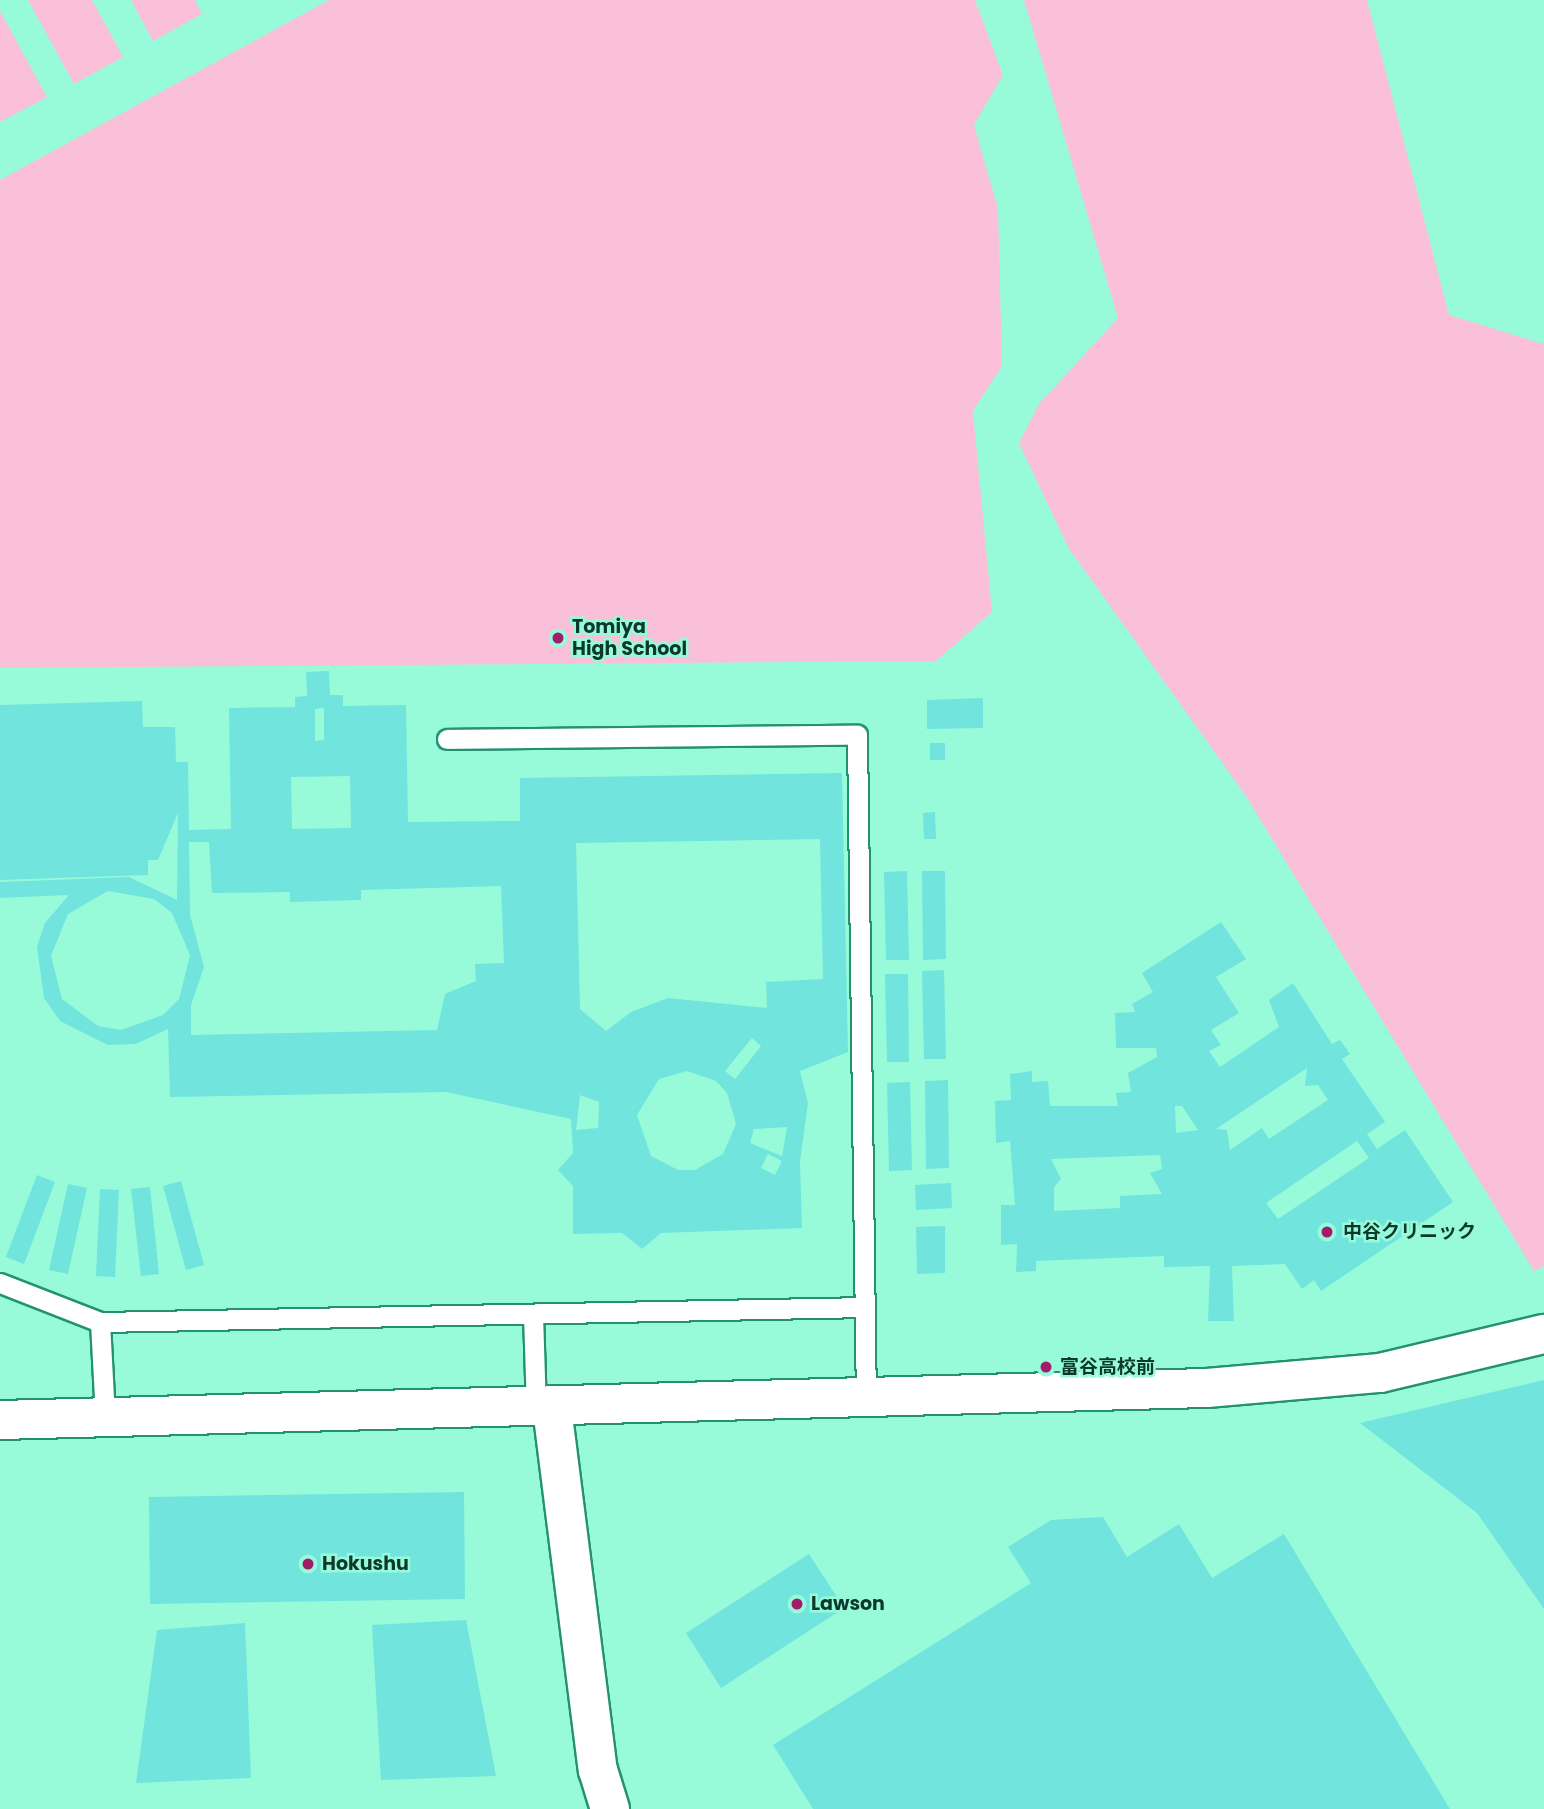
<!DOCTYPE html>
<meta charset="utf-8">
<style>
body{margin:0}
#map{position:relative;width:1544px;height:1809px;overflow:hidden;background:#97fbd9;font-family:Poppins,"Noto Sans JP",sans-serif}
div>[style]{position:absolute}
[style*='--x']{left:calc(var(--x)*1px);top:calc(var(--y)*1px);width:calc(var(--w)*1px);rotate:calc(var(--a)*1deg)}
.green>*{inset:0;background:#fabfd9}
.building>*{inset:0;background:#71e4dd}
.roads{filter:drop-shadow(2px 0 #249174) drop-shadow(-2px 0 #249174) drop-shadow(0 2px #249174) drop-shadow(0 -2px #249174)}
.lane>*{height:19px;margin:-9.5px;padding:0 9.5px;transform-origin:9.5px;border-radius:9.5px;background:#fff}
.secondary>*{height:38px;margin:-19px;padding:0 19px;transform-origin:19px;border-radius:19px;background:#fff}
.dots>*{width:19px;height:19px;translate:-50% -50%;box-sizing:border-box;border:4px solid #97fbd9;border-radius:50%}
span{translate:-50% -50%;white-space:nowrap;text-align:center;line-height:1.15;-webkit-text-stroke:5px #97fbd9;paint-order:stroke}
.poi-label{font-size:19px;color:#0d392c;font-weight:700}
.left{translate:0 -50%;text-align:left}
</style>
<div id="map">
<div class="green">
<div style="clip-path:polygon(28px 0,92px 0,123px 57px,74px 84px)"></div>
<div style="clip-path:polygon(131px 0,195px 0,202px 14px,153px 41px)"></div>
<div style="clip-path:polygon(329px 0,975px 0,1003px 75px,974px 125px,998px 209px,1002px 366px,973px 411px,992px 612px,936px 661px,0 668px,0 180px)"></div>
<div style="clip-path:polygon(1024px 0,1367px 0,1449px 315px,1544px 344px,1544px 1266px,1534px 1271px,1246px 796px,1068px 547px,1019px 443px,1039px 404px,1118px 318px)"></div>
<div style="clip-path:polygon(0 11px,47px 97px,0 122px)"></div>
</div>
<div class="building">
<div style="clip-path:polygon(evenodd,329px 671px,330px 695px,343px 695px,343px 706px,406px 705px,408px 822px,520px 821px,520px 778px,842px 773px,848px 1052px,800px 1071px,808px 1103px,800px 1161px,802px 1228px,661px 1233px,642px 1249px,622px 1233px,573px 1234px,573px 1186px,558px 1170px,573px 1153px,571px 1119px,446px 1092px,170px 1097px,168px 1029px,136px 1044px,108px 1045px,60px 1021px,44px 998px,37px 947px,45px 923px,69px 895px,0 898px,0 882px,129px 877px,177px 900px,178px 813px,158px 860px,148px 860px,148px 875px,0 880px,0 705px,142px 701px,143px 727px,175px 727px,176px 762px,188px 762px,189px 830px,231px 829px,229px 708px,295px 707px,295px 697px,307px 696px,306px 672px,329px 671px,324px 708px,324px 740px,315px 741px,315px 709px,324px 708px,329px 671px,350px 776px,351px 828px,292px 829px,291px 777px,350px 776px,329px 671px,820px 839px,823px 979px,766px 982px,767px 1008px,668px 998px,631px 1012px,606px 1031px,580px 1009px,576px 843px,820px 839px,329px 671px,189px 842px,209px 842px,212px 893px,290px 892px,290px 902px,361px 900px,361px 890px,501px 886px,504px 963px,475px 964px,476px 981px,445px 994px,437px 1030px,191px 1035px,191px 1005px,204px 967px,190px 915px,189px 842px,329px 671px,108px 891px,154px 899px,172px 913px,190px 955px,179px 999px,163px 1015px,121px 1030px,98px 1026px,62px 999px,51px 956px,68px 914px,108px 891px,329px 671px,752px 1038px,761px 1046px,735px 1079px,725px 1071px,752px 1038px,329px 671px,687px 1071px,716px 1081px,727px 1093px,736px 1124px,723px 1154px,695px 1170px,678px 1170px,651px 1156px,637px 1115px,659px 1079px,687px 1071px,329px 671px,580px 1095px,599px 1102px,598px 1128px,576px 1130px,580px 1095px,329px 671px,787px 1127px,782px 1156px,750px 1143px,754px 1129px,787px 1127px,329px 671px,768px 1154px,782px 1161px,775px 1175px,761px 1168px,768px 1154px)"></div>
<div style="clip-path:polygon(983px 698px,983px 728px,927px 729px,927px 700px)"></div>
<div style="clip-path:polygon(930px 743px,945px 743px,945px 760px,930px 760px)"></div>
<div style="clip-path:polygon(935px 812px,936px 839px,924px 839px,923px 813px)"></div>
<div style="clip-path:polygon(907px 871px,909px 960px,886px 960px,884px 872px)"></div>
<div style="clip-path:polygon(922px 871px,945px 871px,946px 959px,923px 960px)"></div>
<div style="clip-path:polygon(evenodd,1221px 922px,1246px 959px,1216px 977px,1239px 1013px,1211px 1030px,1221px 1045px,1209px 1051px,1220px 1067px,1279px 1027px,1269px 1000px,1293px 983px,1332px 1044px,1340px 1040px,1350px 1054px,1342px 1059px,1385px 1122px,1367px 1134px,1377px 1149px,1405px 1130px,1453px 1202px,1321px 1291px,1314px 1280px,1302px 1289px,1285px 1264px,1232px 1266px,1234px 1321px,1208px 1321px,1210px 1266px,1164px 1267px,1164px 1256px,1036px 1261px,1036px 1271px,1016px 1272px,1017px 1244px,1001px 1245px,1001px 1205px,1015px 1205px,1010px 1141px,996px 1143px,995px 1101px,1011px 1100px,1010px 1074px,1032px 1071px,1032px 1082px,1048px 1081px,1050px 1106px,1118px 1106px,1116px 1093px,1131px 1092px,1128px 1073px,1157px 1057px,1156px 1048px,1116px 1048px,1115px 1013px,1135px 1012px,1132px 1004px,1153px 992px,1142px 973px,1221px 922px,1307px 1068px,1305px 1086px,1318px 1085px,1328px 1100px,1269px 1139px,1262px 1128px,1230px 1150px,1227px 1130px,1216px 1129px,1307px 1068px,1221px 922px,1175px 1106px,1182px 1106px,1198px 1130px,1176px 1133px,1175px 1106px,1221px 922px,1357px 1141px,1369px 1158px,1278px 1219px,1266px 1203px,1357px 1141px,1221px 922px,1160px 1155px,1162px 1169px,1150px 1173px,1162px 1194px,1120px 1196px,1120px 1208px,1054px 1211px,1054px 1187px,1061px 1179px,1051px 1159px,1160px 1155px)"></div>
<div style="clip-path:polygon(944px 970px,946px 1059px,924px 1059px,922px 971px)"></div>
<div style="clip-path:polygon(885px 974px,908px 974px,909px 1062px,887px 1062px)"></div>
<div style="clip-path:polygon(948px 1080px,949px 1168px,926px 1169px,925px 1081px)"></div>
<div style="clip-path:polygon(910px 1082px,912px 1170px,889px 1171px,887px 1083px)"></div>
<div style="clip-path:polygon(37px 1175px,55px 1182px,24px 1264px,6px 1257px)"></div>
<div style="clip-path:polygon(181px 1181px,204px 1265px,186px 1270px,163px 1186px)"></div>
<div style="clip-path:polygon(951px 1183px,952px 1208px,916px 1210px,915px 1185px)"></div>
<div style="clip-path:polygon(68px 1184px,87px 1188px,68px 1274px,49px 1270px)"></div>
<div style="clip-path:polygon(150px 1187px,159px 1274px,141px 1276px,131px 1189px)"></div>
<div style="clip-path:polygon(100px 1189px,119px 1190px,115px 1277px,96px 1276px)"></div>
<div style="clip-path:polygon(945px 1226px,945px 1273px,917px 1274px,916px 1227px)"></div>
<div style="clip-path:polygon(1544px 1380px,1544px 1609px,1477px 1513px,1360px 1423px)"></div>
<div style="clip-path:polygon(464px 1492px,465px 1599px,150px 1604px,149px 1497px)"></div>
<div style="clip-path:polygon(1103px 1517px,1127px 1557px,1179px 1524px,1212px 1578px,1284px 1534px,1450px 1809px,813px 1809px,773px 1745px,1031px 1583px,1008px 1547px,1051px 1520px)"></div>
<div style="clip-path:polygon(809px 1554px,844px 1608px,721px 1688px,686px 1633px)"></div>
<div style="clip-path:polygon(466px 1620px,496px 1776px,381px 1780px,372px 1625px)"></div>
<div style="clip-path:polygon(245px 1623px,251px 1778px,136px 1783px,157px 1630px)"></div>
</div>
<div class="roads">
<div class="lane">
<div style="--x:447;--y:739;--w:410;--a:-0.6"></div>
<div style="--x:857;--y:735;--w:666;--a:89.23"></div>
<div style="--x:0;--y:1283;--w:107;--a:21.3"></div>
<div style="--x:100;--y:1322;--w:96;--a:87"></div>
<div style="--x:533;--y:1314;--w:94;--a:88.2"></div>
<div style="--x:100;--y:1322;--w:765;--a:-1.12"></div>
</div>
<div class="secondary">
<div style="--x:552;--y:1408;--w:365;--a:82.8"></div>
<div style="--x:598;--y:1770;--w:41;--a:72.9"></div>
<div style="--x:0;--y:1420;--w:1207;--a:-1.52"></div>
<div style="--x:1207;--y:1388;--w:174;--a:-5"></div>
<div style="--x:1380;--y:1373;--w:169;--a:-13.4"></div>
</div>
</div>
<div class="dots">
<div style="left:558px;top:638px;background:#a11c6b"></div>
<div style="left:1327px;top:1232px;background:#a11c6b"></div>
<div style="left:1046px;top:1367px;background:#a11c6b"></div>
<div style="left:308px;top:1564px;background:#a11c6b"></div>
<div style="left:797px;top:1604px;background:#a11c6b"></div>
</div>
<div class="poi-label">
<span class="left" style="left:572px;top:638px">Tomiya<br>High School</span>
<span class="left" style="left:1343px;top:1232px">中谷クリニック</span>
<span class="left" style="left:1060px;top:1367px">富谷高校前</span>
<span class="left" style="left:322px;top:1564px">Hokushu</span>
<span class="left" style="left:811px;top:1604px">Lawson</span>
</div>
</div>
